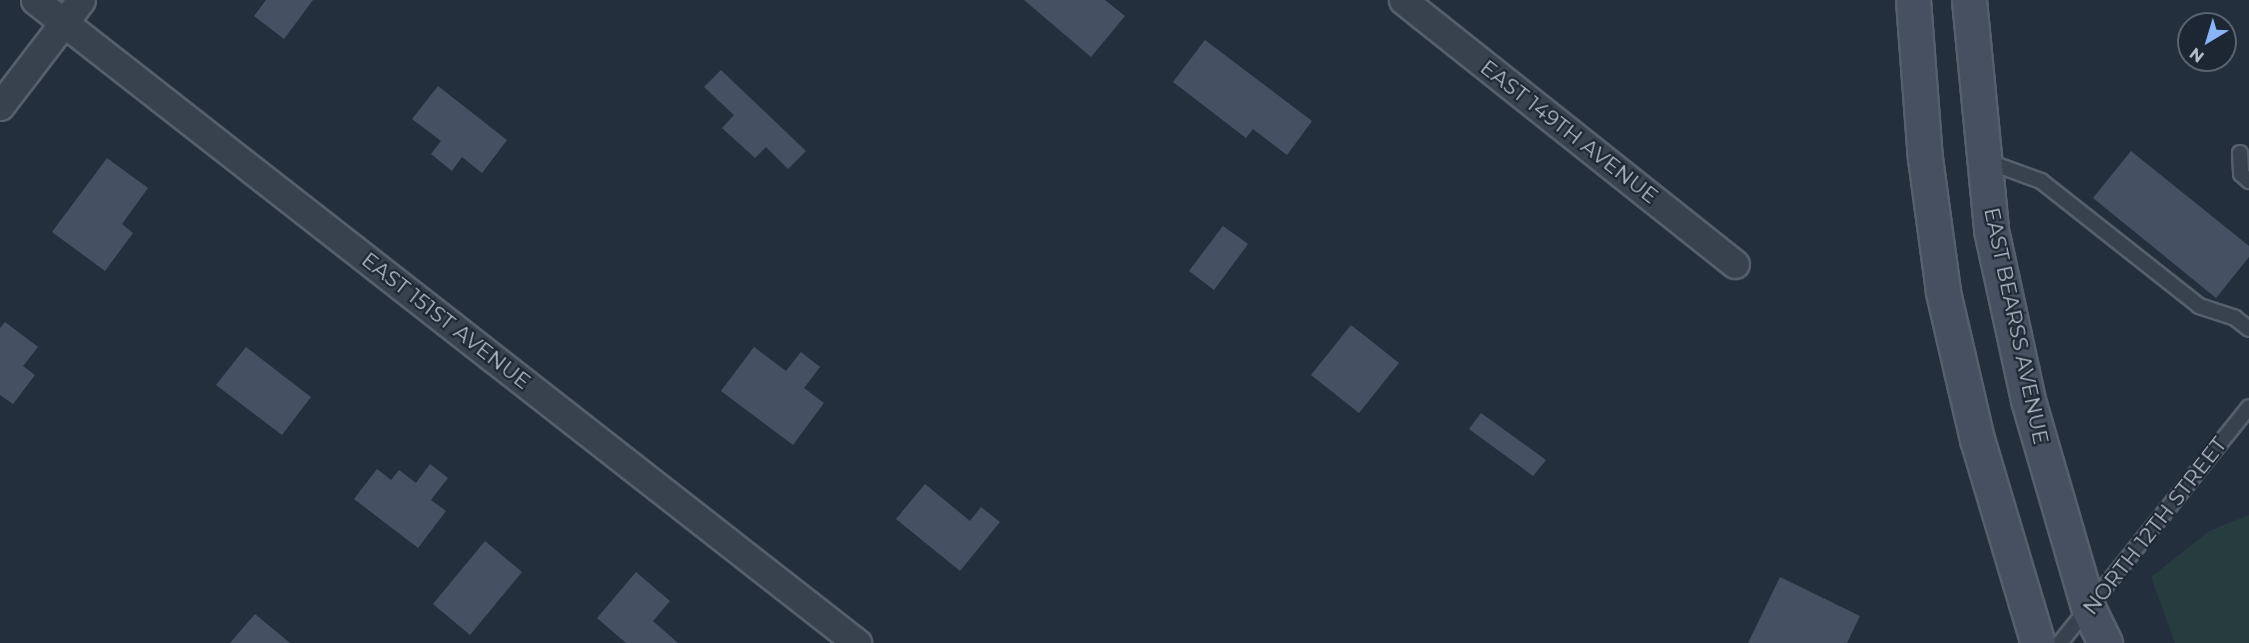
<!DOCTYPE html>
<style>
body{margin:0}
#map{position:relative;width:2249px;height:643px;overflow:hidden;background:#242f3e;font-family:Montserrat,sans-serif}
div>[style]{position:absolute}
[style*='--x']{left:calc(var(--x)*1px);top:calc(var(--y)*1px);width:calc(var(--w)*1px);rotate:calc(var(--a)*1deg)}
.green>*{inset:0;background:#263c3f}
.building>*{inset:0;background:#455162}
.roads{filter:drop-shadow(2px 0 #565f6c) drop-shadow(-2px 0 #565f6c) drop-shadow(0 2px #565f6c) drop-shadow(0 -2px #565f6c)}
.lane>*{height:14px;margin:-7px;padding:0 7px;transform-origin:7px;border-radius:7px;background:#38414e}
.street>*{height:27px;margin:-13.5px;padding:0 13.5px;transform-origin:13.5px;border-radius:13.5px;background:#38414e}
.secondary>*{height:33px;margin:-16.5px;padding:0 16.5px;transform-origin:16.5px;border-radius:16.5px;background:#465061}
span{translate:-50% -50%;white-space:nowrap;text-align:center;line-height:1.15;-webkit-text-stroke:4.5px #1d2633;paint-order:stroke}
.street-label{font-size:21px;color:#b4bcc9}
.north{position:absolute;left:2177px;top:12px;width:60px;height:60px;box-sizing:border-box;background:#1d2633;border:2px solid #59626f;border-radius:50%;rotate:218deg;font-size:16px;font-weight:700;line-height:24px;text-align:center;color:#b4bcc9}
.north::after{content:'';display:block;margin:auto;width:21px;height:27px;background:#8ab4f8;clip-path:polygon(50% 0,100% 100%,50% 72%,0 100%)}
</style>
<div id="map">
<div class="green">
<div style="clip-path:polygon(2249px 515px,2249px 643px,2175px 643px,2151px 577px,2209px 531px)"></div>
</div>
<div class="building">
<div style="clip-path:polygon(266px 0,313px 0,284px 39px,254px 16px)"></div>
<div style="clip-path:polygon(1024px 0,1105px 0,1125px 16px,1091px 57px)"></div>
<div style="clip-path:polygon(1205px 40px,1312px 121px,1287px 155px,1253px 129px,1246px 138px,1173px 82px)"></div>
<div style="clip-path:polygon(721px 70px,806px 151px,788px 169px,766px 147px,755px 158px,722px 128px,734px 115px,704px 87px)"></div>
<div style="clip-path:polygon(438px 86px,507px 140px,482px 173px,462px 157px,452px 171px,431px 154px,441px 141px,412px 119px)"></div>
<div style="clip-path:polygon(2131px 151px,2249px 246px,2249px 257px,2216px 298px,2093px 198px)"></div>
<div style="clip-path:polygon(107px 158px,148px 188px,122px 224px,133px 233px,105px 271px,52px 232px)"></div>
<div style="clip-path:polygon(1223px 226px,1248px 244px,1214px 290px,1189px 271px)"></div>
<div style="clip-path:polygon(5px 322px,38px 347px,23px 366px,35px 375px,13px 404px,0 395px,0 328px)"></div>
<div style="clip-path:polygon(1351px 325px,1399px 363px,1359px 413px,1311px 375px)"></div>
<div style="clip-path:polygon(246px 347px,311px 397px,282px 435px,216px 385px)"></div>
<div style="clip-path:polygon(754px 347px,786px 371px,801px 352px,820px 367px,804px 388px,824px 403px,793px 445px,721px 391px)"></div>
<div style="clip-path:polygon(1481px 413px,1546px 460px,1533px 476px,1469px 429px)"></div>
<div style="clip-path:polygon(430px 464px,448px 478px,431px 500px,446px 511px,418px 548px,354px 499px,377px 469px,391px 480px,399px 470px,416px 483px)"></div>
<div style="clip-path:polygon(925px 484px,970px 521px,981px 507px,1000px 522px,960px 571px,896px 519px)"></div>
<div style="clip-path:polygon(485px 541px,522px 572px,470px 635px,433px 604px)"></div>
<div style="clip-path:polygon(636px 572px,670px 601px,653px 621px,678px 643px,626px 643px,597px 618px)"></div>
<div style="clip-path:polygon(1780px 577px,1860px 616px,1847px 643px,1748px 643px)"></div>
<div style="clip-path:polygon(255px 614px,290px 643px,230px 643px)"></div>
</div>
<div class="roads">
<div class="lane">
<div style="--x:2240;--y:153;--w:21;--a:87"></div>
<div style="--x:2241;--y:174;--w:11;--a:41"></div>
<div style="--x:1986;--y:161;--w:59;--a:20"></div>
<div style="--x:2041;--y:181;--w:201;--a:38.3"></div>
<div style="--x:2199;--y:306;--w:38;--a:18"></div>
<div style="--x:2235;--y:318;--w:18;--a:38"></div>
<div style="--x:2060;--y:643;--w:302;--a:-51.3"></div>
</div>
<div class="street">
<div style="--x:35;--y:0;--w:1044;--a:38.03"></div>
<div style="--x:1403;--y:0;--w:424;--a:38.5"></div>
<div style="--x:0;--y:106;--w:133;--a:-52.6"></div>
</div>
<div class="secondary">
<div style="--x:1913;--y:0;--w:158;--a:85.7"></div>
<div style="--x:1925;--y:158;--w:135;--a:82.3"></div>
<div style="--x:1943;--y:292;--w:151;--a:77"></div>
<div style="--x:1977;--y:439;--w:213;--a:73.4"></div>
<div style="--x:1969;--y:0;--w:231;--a:84.5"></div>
<div style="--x:1991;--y:230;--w:174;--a:77.7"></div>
<div style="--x:2028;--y:400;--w:219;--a:73.8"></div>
<div style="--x:2089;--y:610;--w:37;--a:64"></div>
</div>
</div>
<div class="street-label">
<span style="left:1569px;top:132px;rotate:38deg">EAST 149TH AVENUE</span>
<span style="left:446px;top:321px;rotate:38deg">EAST 151ST AVENUE</span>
<span style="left:2016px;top:326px;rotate:78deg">EAST BEARSS AVENUE</span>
<span style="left:2155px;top:526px;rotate:-52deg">NORTH 12TH STREET</span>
</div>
<div class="north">N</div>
</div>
